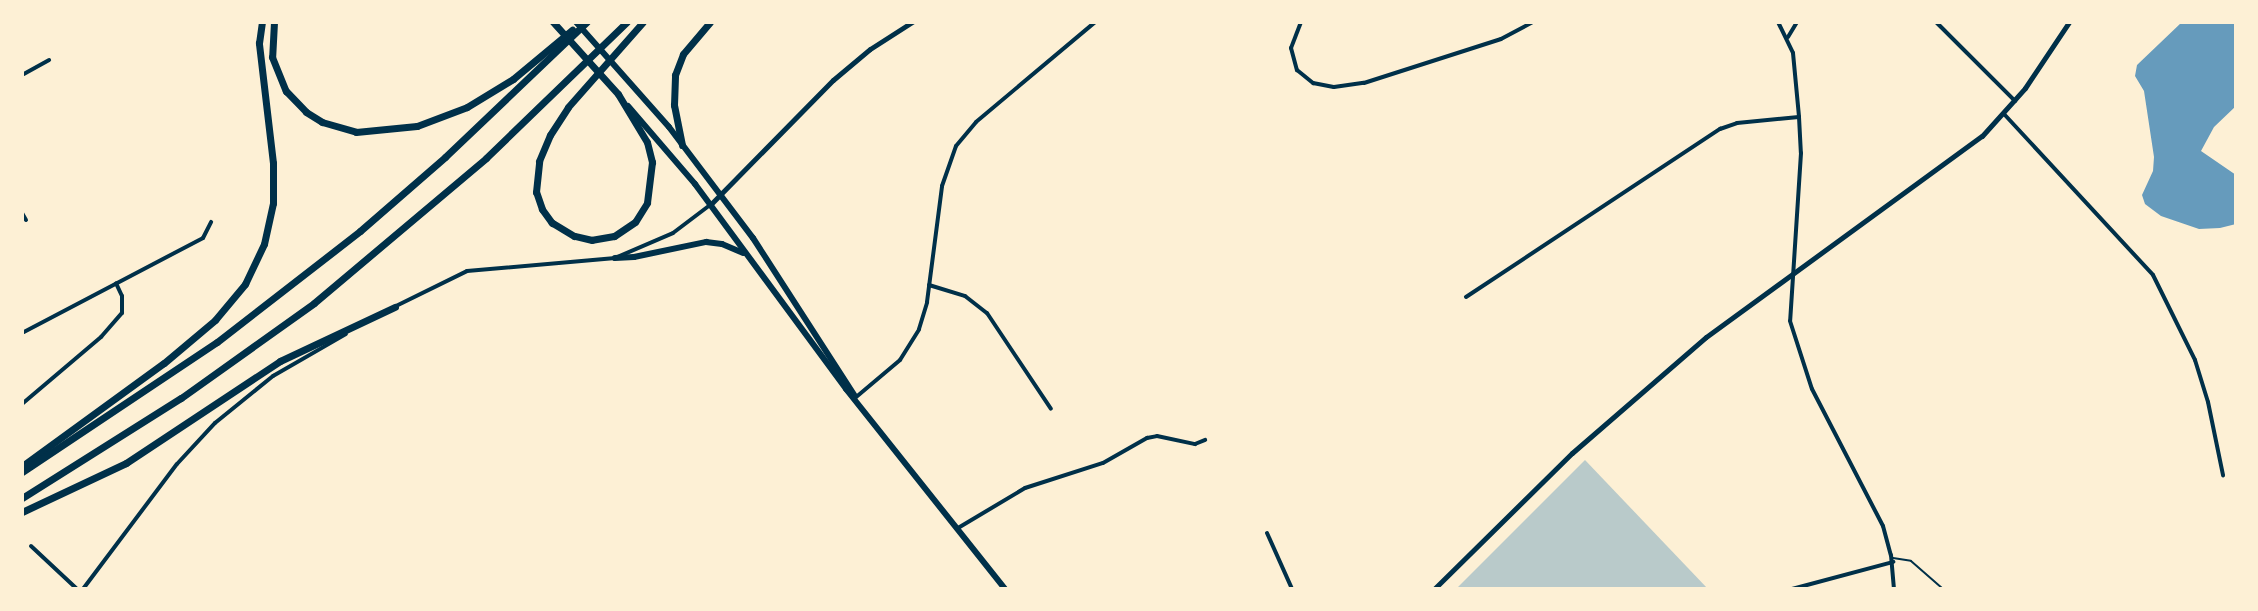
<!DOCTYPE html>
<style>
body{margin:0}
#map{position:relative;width:2258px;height:611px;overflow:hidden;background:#fdf0d5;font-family:"Exo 2",sans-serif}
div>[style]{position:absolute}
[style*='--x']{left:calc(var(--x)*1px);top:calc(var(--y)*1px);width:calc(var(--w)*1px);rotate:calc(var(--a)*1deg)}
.green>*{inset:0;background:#b9caca}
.water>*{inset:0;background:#669bbc}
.service>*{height:2px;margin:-1px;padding:0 1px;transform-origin:1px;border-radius:1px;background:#003049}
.minor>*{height:4px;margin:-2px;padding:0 2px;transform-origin:2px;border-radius:2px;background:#003049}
.tertiary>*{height:5px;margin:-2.5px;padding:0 2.5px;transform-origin:2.5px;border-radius:2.5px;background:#003049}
.primary>*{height:6px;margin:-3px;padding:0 3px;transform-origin:3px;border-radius:3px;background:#003049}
.trunk>*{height:7px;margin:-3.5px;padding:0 3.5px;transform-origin:3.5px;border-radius:3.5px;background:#003049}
.motorway>*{height:7px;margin:-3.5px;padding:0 3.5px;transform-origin:3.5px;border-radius:3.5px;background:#003049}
span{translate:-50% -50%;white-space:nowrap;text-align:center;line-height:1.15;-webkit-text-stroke:6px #fdf0d5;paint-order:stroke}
.frame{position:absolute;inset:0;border:24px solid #fdf0d5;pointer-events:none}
</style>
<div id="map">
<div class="green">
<div style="clip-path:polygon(1585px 460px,1708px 589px,1456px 589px)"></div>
</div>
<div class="water">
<div style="clip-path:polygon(2182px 22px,2236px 22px,2236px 106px,2214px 127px,2201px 151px,2236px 175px,2236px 224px,2220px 228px,2199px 229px,2161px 216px,2145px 204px,2142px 195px,2153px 171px,2154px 157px,2144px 91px,2135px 76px,2137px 65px)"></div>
</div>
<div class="service">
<div style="--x:1893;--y:558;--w:18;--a:9"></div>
<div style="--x:1911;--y:561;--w:43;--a:41.2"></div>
</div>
<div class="minor">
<div style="--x:1301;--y:22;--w:28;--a:111"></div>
<div style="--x:1291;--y:48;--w:23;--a:75"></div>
<div style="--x:1297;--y:70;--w:21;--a:39"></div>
<div style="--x:1313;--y:83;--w:21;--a:11"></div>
<div style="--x:1334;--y:87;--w:30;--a:-8"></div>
<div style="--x:1364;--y:83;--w:144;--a:-17.8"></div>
<div style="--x:1501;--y:39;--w:36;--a:-28"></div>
<div style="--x:1778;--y:22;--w:34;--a:64"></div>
<div style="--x:1793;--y:53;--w:64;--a:84.6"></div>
<div style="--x:1799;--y:117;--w:36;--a:87"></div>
<div style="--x:1801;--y:153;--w:168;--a:93.7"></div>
<div style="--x:1790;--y:321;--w:71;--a:72.1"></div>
<div style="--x:1812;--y:389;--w:154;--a:62.6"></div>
<div style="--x:1883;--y:526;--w:30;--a:75"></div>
<div style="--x:1891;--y:555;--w:34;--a:85"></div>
<div style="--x:1936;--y:22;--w:112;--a:45"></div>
<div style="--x:1788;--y:37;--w:17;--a:-59"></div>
<div style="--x:22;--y:75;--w:31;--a:-29"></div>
<div style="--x:2004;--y:114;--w:219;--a:47.2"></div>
<div style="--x:2153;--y:275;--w:95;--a:63.7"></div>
<div style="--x:2195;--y:360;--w:44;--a:72.8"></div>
<div style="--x:2208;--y:402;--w:75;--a:78.4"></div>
<div style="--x:22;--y:213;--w:8;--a:60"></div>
<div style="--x:929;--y:285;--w:38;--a:17"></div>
<div style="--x:965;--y:296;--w:28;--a:38"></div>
<div style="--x:987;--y:313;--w:115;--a:56.3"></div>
<div style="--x:1466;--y:297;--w:305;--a:-33.5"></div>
<div style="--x:1720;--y:129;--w:18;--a:-19"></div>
<div style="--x:1737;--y:123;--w:62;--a:-5.5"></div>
<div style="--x:396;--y:306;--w:79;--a:-26.2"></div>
<div style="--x:467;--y:271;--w:149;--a:-5"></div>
<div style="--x:615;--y:258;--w:63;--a:-23.3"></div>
<div style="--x:673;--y:233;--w:46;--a:-37.1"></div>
<div style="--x:22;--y:333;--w:204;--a:-27.7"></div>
<div style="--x:203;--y:238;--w:18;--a:-63"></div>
<div style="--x:855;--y:398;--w:59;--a:-40.2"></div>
<div style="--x:900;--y:360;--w:36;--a:-58"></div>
<div style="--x:919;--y:329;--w:28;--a:-73"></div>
<div style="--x:927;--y:302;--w:117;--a:-82.6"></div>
<div style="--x:942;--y:186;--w:42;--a:-70.7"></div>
<div style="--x:956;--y:146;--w:31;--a:-50"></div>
<div style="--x:976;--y:122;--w:155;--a:-40"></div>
<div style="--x:22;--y:404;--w:104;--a:-40.3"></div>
<div style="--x:101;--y:337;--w:32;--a:-49"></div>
<div style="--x:122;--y:313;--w:17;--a:-90"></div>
<div style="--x:122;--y:296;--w:14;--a:-115"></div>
<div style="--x:958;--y:528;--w:78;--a:-30.8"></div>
<div style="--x:1025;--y:488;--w:82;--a:-17.8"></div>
<div style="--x:1103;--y:463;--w:51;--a:-29.6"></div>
<div style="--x:1147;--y:438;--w:10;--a:-11"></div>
<div style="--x:1157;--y:436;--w:39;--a:12"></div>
<div style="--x:1195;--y:444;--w:11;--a:-22"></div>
<div style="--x:1267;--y:533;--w:61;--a:65.9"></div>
<div style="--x:31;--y:546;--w:63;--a:43.1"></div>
<div style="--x:83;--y:589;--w:156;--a:-53.1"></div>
<div style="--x:177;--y:464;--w:56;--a:-47.2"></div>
<div style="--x:215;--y:423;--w:75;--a:-39"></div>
<div style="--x:273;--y:376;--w:84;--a:-29.9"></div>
<div style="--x:1792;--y:589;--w:105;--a:-15"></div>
</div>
<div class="tertiary">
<div style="--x:710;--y:205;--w:175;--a:-45.5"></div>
<div style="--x:833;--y:80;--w:48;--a:-40"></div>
<div style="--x:870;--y:49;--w:50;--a:-32.7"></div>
<div style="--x:1434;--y:589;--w:194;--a:-44.6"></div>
<div style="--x:1572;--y:453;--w:177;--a:-40.9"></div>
<div style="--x:1706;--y:337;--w:341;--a:-36.1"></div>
<div style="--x:1982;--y:136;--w:64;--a:-48.1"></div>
<div style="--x:2025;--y:88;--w:79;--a:-56.3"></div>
</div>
<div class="primary">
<div style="--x:576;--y:22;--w:140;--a:48.5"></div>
<div style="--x:669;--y:127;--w:139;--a:52.9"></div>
<div style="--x:753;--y:238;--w:187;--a:57.2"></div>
<div style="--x:628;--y:106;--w:103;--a:49.3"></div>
<div style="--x:695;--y:184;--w:255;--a:53.6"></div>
<div style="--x:846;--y:389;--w:256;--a:51.5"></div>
<div style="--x:615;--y:258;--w:19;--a:-3"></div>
<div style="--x:634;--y:257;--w:74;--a:-11.8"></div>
<div style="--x:706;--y:242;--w:16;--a:7"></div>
<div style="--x:722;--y:244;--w:23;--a:23"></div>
</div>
<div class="trunk">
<div style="--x:553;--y:22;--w:97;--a:47.9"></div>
</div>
<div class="motorway">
<div style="--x:274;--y:22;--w:35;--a:93"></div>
<div style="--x:272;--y:57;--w:37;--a:68"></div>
<div style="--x:286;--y:91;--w:29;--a:46"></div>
<div style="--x:306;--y:112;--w:19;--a:32"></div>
<div style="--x:322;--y:122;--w:35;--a:16"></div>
<div style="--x:356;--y:132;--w:61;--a:-5.6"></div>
<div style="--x:417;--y:126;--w:53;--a:-20.8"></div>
<div style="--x:467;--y:107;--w:54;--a:-31.3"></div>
<div style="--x:513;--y:79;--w:77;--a:-39.7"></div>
<div style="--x:618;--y:94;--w:56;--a:58.9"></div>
<div style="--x:647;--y:142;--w:21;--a:76"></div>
<div style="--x:652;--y:162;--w:41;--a:97"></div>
<div style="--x:647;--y:203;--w:22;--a:122"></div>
<div style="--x:635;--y:222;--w:25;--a:146"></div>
<div style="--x:614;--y:236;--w:22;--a:170"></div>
<div style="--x:592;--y:240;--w:18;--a:-167"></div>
<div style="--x:574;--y:236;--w:26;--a:-149"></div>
<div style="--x:552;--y:223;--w:17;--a:-126"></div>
<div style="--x:542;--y:209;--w:18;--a:-109"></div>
<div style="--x:536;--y:192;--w:31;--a:-84"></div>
<div style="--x:539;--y:161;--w:28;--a:-67"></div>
<div style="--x:550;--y:135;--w:33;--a:-57"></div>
<div style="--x:568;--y:107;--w:113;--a:-48.6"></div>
<div style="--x:682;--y:145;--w:41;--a:-101.3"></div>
<div style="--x:674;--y:105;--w:30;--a:-88"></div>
<div style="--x:675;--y:75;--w:22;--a:-69"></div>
<div style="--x:683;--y:54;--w:42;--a:-49.8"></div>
<div style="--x:22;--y:466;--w:175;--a:-36"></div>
<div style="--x:164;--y:363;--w:67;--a:-40.1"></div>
<div style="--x:215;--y:320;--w:47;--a:-50.2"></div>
<div style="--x:245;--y:284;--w:44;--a:-64.6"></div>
<div style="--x:264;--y:244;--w:42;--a:-77.6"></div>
<div style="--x:273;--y:203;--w:40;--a:-90"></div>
<div style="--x:273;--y:163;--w:121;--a:-96.7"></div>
<div style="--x:259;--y:43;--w:21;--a:-82"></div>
<div style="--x:22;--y:472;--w:234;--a:-33.7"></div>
<div style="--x:217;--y:342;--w:181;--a:-37.8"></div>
<div style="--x:360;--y:231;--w:113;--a:-41"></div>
<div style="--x:445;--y:157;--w:196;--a:-43.6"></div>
<div style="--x:22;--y:498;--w:188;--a:-32.2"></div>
<div style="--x:181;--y:398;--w:163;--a:-35.5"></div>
<div style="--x:314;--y:303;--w:225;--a:-40.1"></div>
<div style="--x:486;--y:158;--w:196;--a:-44"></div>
<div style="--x:22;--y:512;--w:115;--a:-25.2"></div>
<div style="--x:126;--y:463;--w:185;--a:-33.5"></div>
<div style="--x:280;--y:361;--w:127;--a:-25.2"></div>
</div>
<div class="frame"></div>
</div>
